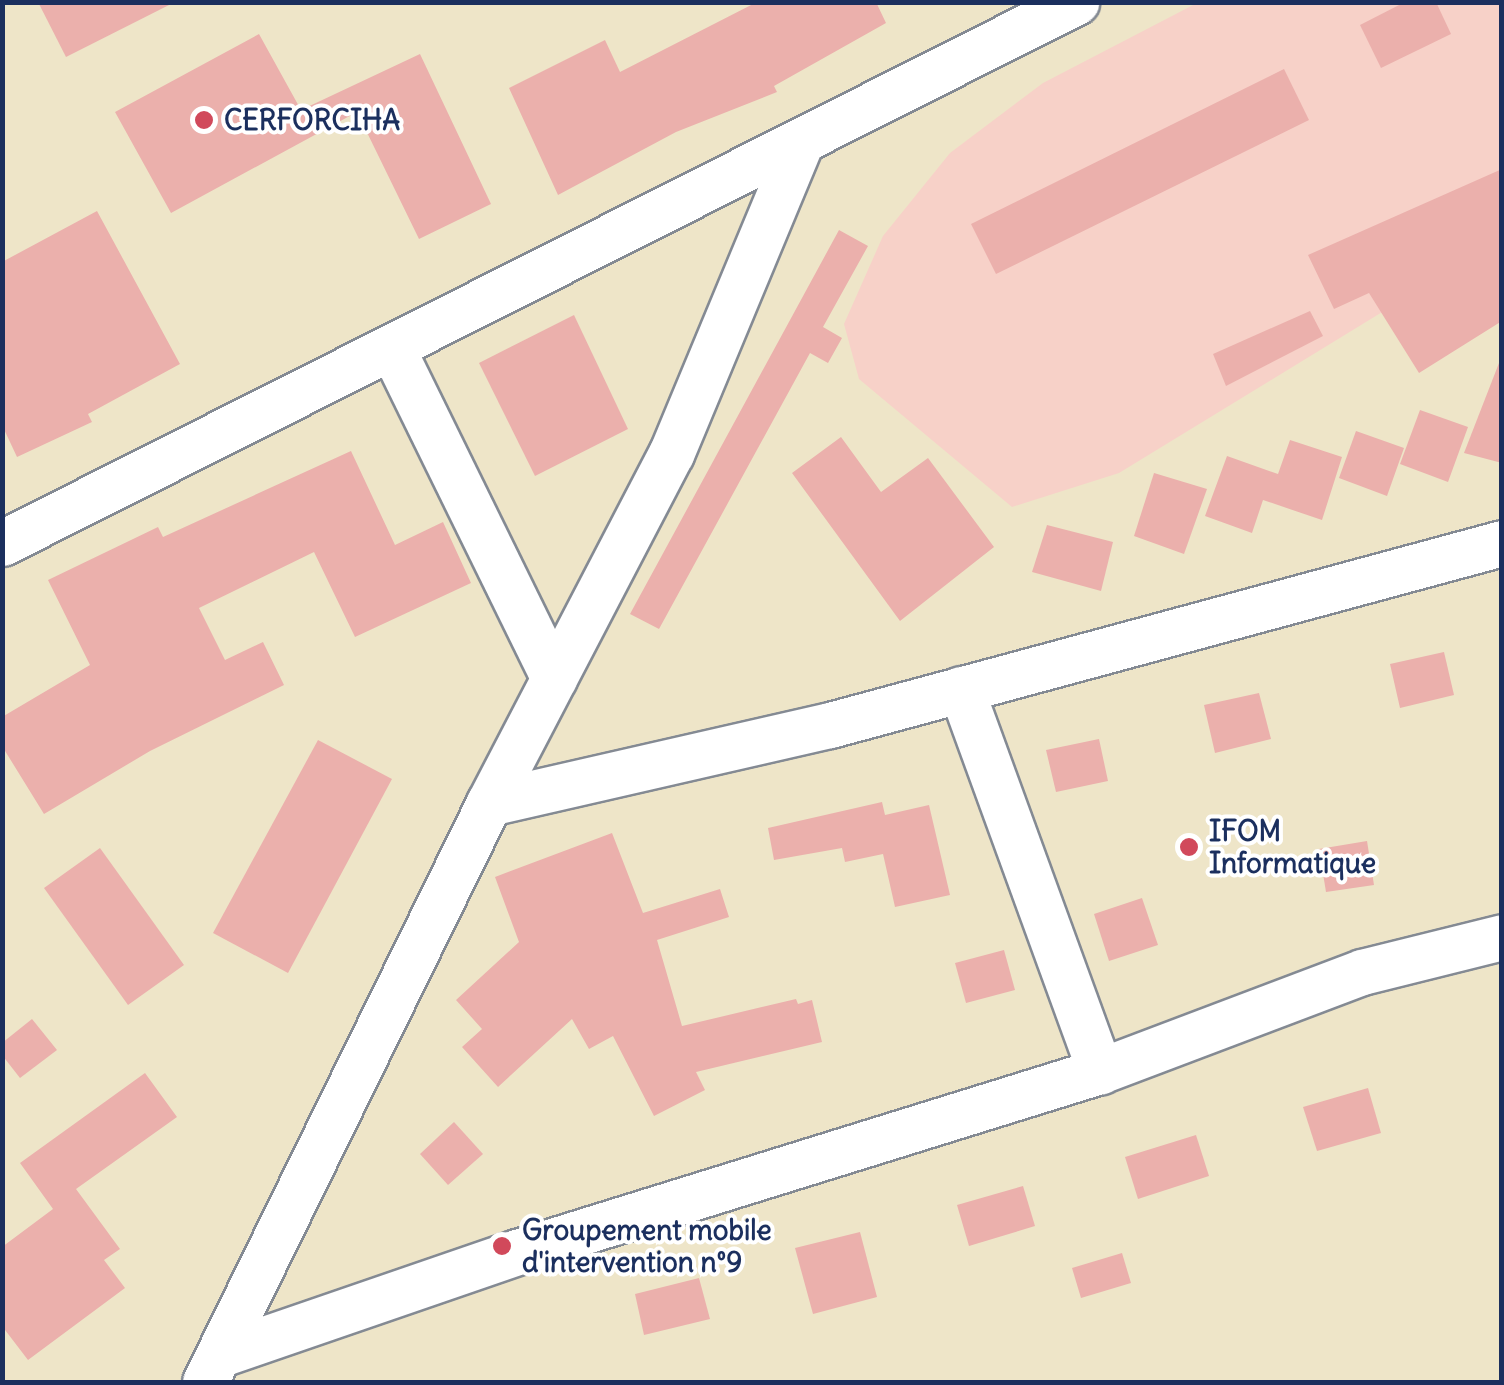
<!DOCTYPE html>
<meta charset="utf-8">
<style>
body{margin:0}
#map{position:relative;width:1504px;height:1385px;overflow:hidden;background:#eee5c8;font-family:Delius,sans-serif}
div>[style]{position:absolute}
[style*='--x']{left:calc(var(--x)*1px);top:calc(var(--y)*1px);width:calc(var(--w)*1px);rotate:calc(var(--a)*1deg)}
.built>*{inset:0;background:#f7d1c8}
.building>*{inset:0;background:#ebb0ac}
.roads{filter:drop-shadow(2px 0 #848a93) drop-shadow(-2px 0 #848a93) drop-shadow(0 2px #848a93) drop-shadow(0 -2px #848a93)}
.minor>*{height:45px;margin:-22.5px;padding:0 22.5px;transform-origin:22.5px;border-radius:22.5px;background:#fff}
.dots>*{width:28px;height:28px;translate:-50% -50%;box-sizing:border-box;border:5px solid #fff;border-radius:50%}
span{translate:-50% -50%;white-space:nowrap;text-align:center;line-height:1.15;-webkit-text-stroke:8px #fff;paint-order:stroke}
.poi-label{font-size:28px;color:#1b2f5e;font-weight:700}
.left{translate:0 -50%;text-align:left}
.frame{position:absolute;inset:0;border:5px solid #1b2f5e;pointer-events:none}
</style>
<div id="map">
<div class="built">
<div style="clip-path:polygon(1197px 3px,1501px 3px,1501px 254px,1485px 257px,1379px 314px,1119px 473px,1012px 507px,859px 379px,844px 324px,883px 236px,950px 153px,1043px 83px)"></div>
</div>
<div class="building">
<div style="clip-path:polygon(38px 2px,175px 2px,66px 57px)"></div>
<div style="clip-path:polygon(757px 2px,876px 2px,886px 23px,774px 86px,777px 92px,676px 132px,558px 195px,509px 88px,605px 40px,620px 72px)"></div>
<div style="clip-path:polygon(1405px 2px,1436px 2px,1451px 34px,1381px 68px,1360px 25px)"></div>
<div style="clip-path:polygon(259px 34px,301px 110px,420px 54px,491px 204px,419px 239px,357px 112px,171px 213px,115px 112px)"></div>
<div style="clip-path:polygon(1284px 69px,1309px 120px,996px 274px,971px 224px)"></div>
<div style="clip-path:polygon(1502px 169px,1502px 321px,1419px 373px,1369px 293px,1334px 309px,1308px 255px)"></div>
<div style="clip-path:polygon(97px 211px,180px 364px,88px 414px,92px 422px,17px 457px,2px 425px,2px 262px)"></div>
<div style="clip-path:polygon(839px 230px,868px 246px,823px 327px,842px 338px,828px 363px,810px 353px,659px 629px,630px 614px)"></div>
<div style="clip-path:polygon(1310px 311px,1323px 336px,1226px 386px,1213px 354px)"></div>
<div style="clip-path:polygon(574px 315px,628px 429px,535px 476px,479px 363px)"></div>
<div style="clip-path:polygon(1499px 363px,1502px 364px,1502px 463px,1464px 453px)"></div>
<div style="clip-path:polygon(1420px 410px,1468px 427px,1448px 482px,1400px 464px)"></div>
<div style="clip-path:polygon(1356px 431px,1404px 448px,1387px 496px,1339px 478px)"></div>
<div style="clip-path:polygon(841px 437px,881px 492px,928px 458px,994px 547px,900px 621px,792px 473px)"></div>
<div style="clip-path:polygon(1290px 440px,1342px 457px,1322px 520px,1263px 500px,1252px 533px,1205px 516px,1227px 456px,1278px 474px)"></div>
<div style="clip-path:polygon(351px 451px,395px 545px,443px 522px,471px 583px,355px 637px,314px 552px,199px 608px,225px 660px,263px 642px,284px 685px,150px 751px,44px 814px,2px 746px,2px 717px,90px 665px,48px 580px,158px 527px,163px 537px)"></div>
<div style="clip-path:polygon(1154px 473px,1207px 489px,1184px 554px,1134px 536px)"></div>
<div style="clip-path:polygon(1047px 525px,1113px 542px,1101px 591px,1032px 572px)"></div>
<div style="clip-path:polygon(1444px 652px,1454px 695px,1400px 708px,1390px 664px)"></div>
<div style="clip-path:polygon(1259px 693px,1271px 739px,1215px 753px,1204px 705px)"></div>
<div style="clip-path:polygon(1099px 739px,1108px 781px,1056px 792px,1046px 750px)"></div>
<div style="clip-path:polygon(318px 740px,392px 779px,288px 973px,213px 933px)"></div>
<div style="clip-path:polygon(882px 802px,885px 815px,929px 805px,950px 895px,895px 907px,883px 854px,845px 862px,842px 848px,774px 860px,768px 828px)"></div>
<div style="clip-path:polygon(612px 833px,643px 913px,720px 889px,729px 917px,657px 940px,682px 1026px,796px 999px,798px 1004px,812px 1000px,822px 1042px,696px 1072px,705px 1090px,654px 1116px,613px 1036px,589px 1049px,572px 1019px,498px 1087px,462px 1047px,482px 1029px,456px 1000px,519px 942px,495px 877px)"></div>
<div style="clip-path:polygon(1367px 841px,1374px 885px,1326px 892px,1319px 849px)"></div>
<div style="clip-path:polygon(100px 848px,184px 965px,128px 1005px,44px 888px)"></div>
<div style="clip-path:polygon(1142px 898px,1158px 945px,1109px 961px,1094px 914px)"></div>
<div style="clip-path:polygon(1004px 950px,1015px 990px,966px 1003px,955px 963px)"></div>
<div style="clip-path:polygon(32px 1019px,57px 1050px,20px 1078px,2px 1055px,2px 1043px)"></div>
<div style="clip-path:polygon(145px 1073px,177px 1117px,76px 1189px,120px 1249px,104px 1260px,125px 1288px,28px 1360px,2px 1326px,2px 1247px,53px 1209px,20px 1163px)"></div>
<div style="clip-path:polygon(1368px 1088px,1381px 1133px,1317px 1151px,1303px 1107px)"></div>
<div style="clip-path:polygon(454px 1122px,483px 1154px,448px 1185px,420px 1154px)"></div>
<div style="clip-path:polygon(1196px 1135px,1209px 1176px,1138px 1199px,1125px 1157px)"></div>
<div style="clip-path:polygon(1023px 1186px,1035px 1226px,969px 1246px,957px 1205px)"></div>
<div style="clip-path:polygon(860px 1232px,877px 1297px,813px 1314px,795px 1248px)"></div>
<div style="clip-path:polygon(1122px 1253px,1131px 1283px,1081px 1298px,1072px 1268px)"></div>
<div style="clip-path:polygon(699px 1278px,710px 1319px,644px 1335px,635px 1294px)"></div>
</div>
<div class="roads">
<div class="minor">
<div style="--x:392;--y:348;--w:368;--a:63.9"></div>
<div style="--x:2;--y:543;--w:1203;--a:-26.74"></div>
<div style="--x:961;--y:689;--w:407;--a:70"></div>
<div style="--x:489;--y:803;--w:350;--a:-12.9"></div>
<div style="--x:830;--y:725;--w:696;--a:-15.15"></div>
<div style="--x:224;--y:1353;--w:310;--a:-19"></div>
<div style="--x:517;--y:1252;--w:610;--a:-17.25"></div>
<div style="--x:1100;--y:1071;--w:280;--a:-20.7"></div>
<div style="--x:1362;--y:972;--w:144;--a:-14"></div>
<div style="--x:205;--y:1382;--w:645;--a:-63.87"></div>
<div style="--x:489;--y:803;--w:394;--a:-62.5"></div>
<div style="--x:671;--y:454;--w:336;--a:-67.4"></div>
</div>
</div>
<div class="dots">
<div style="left:204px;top:120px;background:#d1495b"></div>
<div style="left:1189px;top:847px;background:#d1495b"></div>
<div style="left:502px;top:1246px;background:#d1495b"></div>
</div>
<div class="poi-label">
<span class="left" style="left:224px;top:120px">CERFORCIHA</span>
<span class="left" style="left:1209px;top:847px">IFOM<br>Informatique</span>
<span class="left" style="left:522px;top:1246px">Groupement mobile<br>d'intervention n°9</span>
</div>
<div class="frame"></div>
</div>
